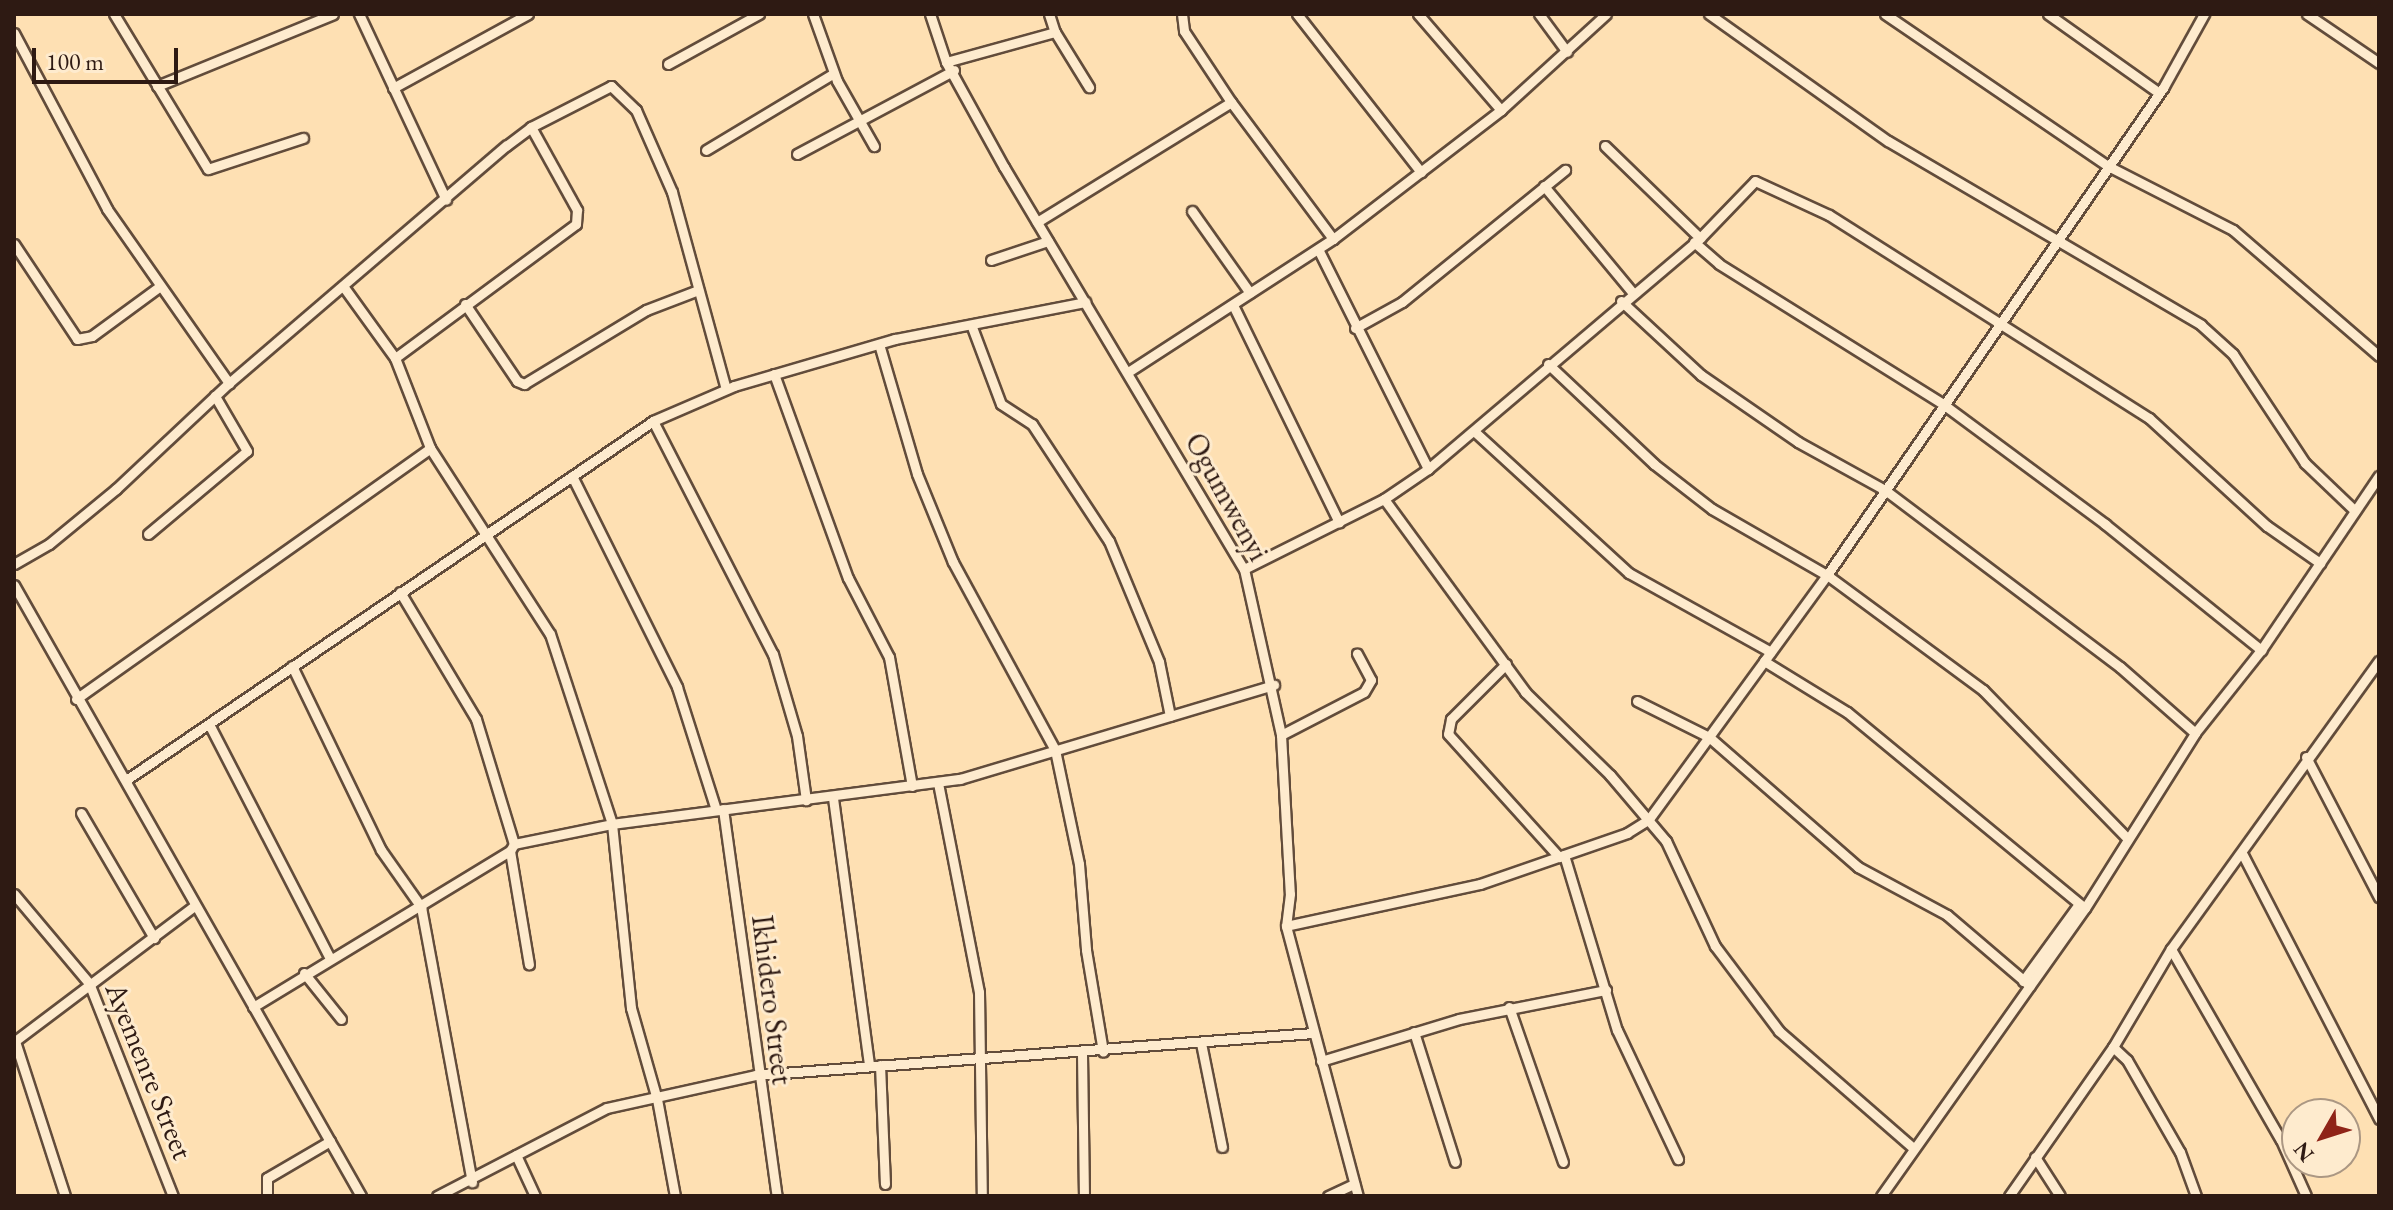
<!DOCTYPE html>
<style>
body{margin:0}
#map{position:relative;width:2393px;height:1210px;overflow:hidden;background:#fee0b3;font-family:"EB Garamond",serif}
div>[style]{position:absolute}
[style*='--x']{left:calc(var(--x)*1px);top:calc(var(--y)*1px);width:calc(var(--w)*1px);rotate:calc(var(--a)*1deg)}
.roads{filter:drop-shadow(2px 0 #624c3b) drop-shadow(-2px 0 #624c3b) drop-shadow(0 2px #624c3b) drop-shadow(0 -2px #624c3b)}
.street>*{height:9px;margin:-4.5px;padding:0 4.5px;transform-origin:4.5px;border-radius:4.5px;background:#feebce}
span{translate:-50% -50%;white-space:nowrap;text-align:center;line-height:1.15;-webkit-text-stroke:6px #feebce;paint-order:stroke}
.street-label{font-size:30px;color:#2e1a13}
.frame{position:absolute;inset:0;border:16px solid #2e1a13;pointer-events:none}
.north{position:absolute;left:2281px;top:1098px;width:80px;height:80px;box-sizing:border-box;background:#feebce;border:2px solid #ab9783;border-radius:50%;rotate:231deg;font-size:22px;font-weight:700;line-height:32px;text-align:center;color:#2e1a13}
.north::after{content:'';display:block;margin:auto;width:28px;height:36px;background:#8f2418;clip-path:polygon(50% 0,100% 100%,50% 72%,0 100%)}
.scale{position:absolute;left:32px;top:48px;width:146px;height:36px;box-sizing:border-box;border:4px solid #2e1a13;border-top:0;padding-left:10px;font-size:24px;line-height:28px;white-space:nowrap;color:#2e1a13;-webkit-text-stroke:6px #feebce;paint-order:stroke}
</style>
<div id="map">
<div class="roads">
<div class="street">
<div style="--x:114;--y:14;--w:181;--a:58.8"></div>
<div style="--x:208;--y:169;--w:100;--a:-18.1"></div>
<div style="--x:359;--y:14;--w:205;--a:64.9"></div>
<div style="--x:813;--y:14;--w:71;--a:70.3"></div>
<div style="--x:837;--y:81;--w:75;--a:60.4"></div>
<div style="--x:930;--y:14;--w:51;--a:71.6"></div>
<div style="--x:946;--y:62;--w:120;--a:61.1"></div>
<div style="--x:1004;--y:167;--w:468;--a:59.2"></div>
<div style="--x:1244;--y:569;--w:170;--a:77.4"></div>
<div style="--x:1281;--y:735;--w:159;--a:86.8"></div>
<div style="--x:1290;--y:894;--w:32;--a:97"></div>
<div style="--x:1286;--y:926;--w:279;--a:75.1"></div>
<div style="--x:1049;--y:14;--w:19;--a:72"></div>
<div style="--x:1182;--y:14;--w:17;--a:83"></div>
<div style="--x:1184;--y:31;--w:85;--a:56.5"></div>
<div style="--x:1231;--y:102;--w:171;--a:53.3"></div>
<div style="--x:1297;--y:14;--w:201;--a:51.9"></div>
<div style="--x:1418;--y:14;--w:127;--a:49.2"></div>
<div style="--x:1539;--y:14;--w:47;--a:53.6"></div>
<div style="--x:1709;--y:14;--w:219;--a:35.4"></div>
<div style="--x:1888;--y:141;--w:363;--a:30.4"></div>
<div style="--x:2201;--y:325;--w:43;--a:42.2"></div>
<div style="--x:2233;--y:354;--w:131;--a:56.6"></div>
<div style="--x:2305;--y:463;--w:69;--a:43.8"></div>
<div style="--x:1885;--y:14;--w:270;--a:34.3"></div>
<div style="--x:2108;--y:166;--w:140;--a:27.1"></div>
<div style="--x:2233;--y:230;--w:193;--a:40.8"></div>
<div style="--x:2048;--y:14;--w:136;--a:35.4"></div>
<div style="--x:2307;--y:14;--w:87;--a:34.2"></div>
<div style="--x:14;--y:33;--w:199;--a:62.1"></div>
<div style="--x:107;--y:209;--w:213;--a:55"></div>
<div style="--x:946;--y:62;--w:113;--a:-15.4"></div>
<div style="--x:1055;--y:32;--w:65;--a:58.3"></div>
<div style="--x:668;--y:64;--w:104;--a:-28.8"></div>
<div style="--x:157;--y:86;--w:190;--a:-22.2"></div>
<div style="--x:393;--y:88;--w:154;--a:-28.7"></div>
<div style="--x:1605;--y:146;--w:132;--a:44.1"></div>
<div style="--x:706;--y:150;--w:149;--a:-31"></div>
<div style="--x:797;--y:154;--w:178;--a:-28.1"></div>
<div style="--x:1544;--y:186;--w:138;--a:50.3"></div>
<div style="--x:1192;--y:211;--w:100;--a:54.7"></div>
<div style="--x:1037;--y:222;--w:228;--a:-31.7"></div>
<div style="--x:1694;--y:242;--w:33;--a:41"></div>
<div style="--x:1719;--y:264;--w:264;--a:32"></div>
<div style="--x:1943;--y:404;--w:202;--a:36.5"></div>
<div style="--x:2105;--y:524;--w:201;--a:38.9"></div>
<div style="--x:14;--y:244;--w:114;--a:56.4"></div>
<div style="--x:77;--y:339;--w:15;--a:-11"></div>
<div style="--x:92;--y:336;--w:84;--a:-36.3"></div>
<div style="--x:1318;--y:249;--w:246;--a:63.4"></div>
<div style="--x:991;--y:260;--w:60;--a:-18.4"></div>
<div style="--x:343;--y:286;--w:89;--a:54.2"></div>
<div style="--x:395;--y:358;--w:97;--a:68.7"></div>
<div style="--x:430;--y:448;--w:221;--a:57.2"></div>
<div style="--x:550;--y:634;--w:200;--a:71.9"></div>
<div style="--x:612;--y:824;--w:185;--a:84.1"></div>
<div style="--x:631;--y:1008;--w:95;--a:74.1"></div>
<div style="--x:657;--y:1099;--w:99;--a:79.5"></div>
<div style="--x:1621;--y:301;--w:109;--a:42.8"></div>
<div style="--x:1701;--y:375;--w:118;--a:34.6"></div>
<div style="--x:1798;--y:442;--w:99;--a:28.9"></div>
<div style="--x:1885;--y:490;--w:294;--a:37"></div>
<div style="--x:2120;--y:667;--w:100;--a:41.3"></div>
<div style="--x:465;--y:304;--w:93;--a:56"></div>
<div style="--x:517;--y:381;--w:8;--a:23"></div>
<div style="--x:524;--y:384;--w:143;--a:-31.2"></div>
<div style="--x:646;--y:310;--w:56;--a:-21"></div>
<div style="--x:1233;--y:305;--w:242;--a:64"></div>
<div style="--x:972;--y:327;--w:82;--a:69.4"></div>
<div style="--x:1001;--y:404;--w:37;--a:33"></div>
<div style="--x:1032;--y:424;--w:140;--a:56.7"></div>
<div style="--x:1109;--y:541;--w:131;--a:67.5"></div>
<div style="--x:1159;--y:662;--w:55;--a:78.5"></div>
<div style="--x:1355;--y:328;--w:54;--a:-29"></div>
<div style="--x:1402;--y:302;--w:210;--a:-39"></div>
<div style="--x:879;--y:344;--w:135;--a:73.7"></div>
<div style="--x:917;--y:474;--w:95;--a:67.8"></div>
<div style="--x:953;--y:562;--w:214;--a:61.5"></div>
<div style="--x:1055;--y:750;--w:116;--a:78.1"></div>
<div style="--x:1079;--y:864;--w:86;--a:85.3"></div>
<div style="--x:1086;--y:950;--w:103;--a:80.5"></div>
<div style="--x:395;--y:358;--w:225;--a:-36.5"></div>
<div style="--x:576;--y:224;--w:14;--a:-86"></div>
<div style="--x:577;--y:210;--w:95;--a:-119"></div>
<div style="--x:1548;--y:364;--w:146;--a:43.3"></div>
<div style="--x:1654;--y:464;--w:73;--a:37.8"></div>
<div style="--x:1712;--y:509;--w:133;--a:29.9"></div>
<div style="--x:1827;--y:575;--w:194;--a:36.4"></div>
<div style="--x:1983;--y:690;--w:205;--a:45.8"></div>
<div style="--x:1128;--y:372;--w:244;--a:-33"></div>
<div style="--x:1333;--y:239;--w:212;--a:-37.5"></div>
<div style="--x:1501;--y:110;--w:142;--a:-42.4"></div>
<div style="--x:774;--y:374;--w:217;--a:70.1"></div>
<div style="--x:848;--y:578;--w:89;--a:62.6"></div>
<div style="--x:889;--y:657;--w:131;--a:79.9"></div>
<div style="--x:653;--y:421;--w:262;--a:62.8"></div>
<div style="--x:773;--y:654;--w:85;--a:73.7"></div>
<div style="--x:797;--y:736;--w:65;--a:82"></div>
<div style="--x:1475;--y:432;--w:209;--a:42.5"></div>
<div style="--x:1629;--y:573;--w:162;--a:29.1"></div>
<div style="--x:572;--y:476;--w:236;--a:63.5"></div>
<div style="--x:677;--y:687;--w:129;--a:72.4"></div>
<div style="--x:1384;--y:499;--w:239;--a:53.8"></div>
<div style="--x:1525;--y:692;--w:119;--a:44.3"></div>
<div style="--x:1610;--y:775;--w:87;--a:49.7"></div>
<div style="--x:1666;--y:841;--w:116;--a:65"></div>
<div style="--x:1715;--y:946;--w:106;--a:53"></div>
<div style="--x:1779;--y:1031;--w:178;--a:41.1"></div>
<div style="--x:148;--y:534;--w:129;--a:-40"></div>
<div style="--x:247;--y:451;--w:64;--a:-120.2"></div>
<div style="--x:14;--y:564;--w:40;--a:-29.7"></div>
<div style="--x:49;--y:544;--w:87;--a:-39.4"></div>
<div style="--x:116;--y:489;--w:155;--a:-43.2"></div>
<div style="--x:229;--y:383;--w:365;--a:-40.6"></div>
<div style="--x:506;--y:146;--w:31;--a:-37"></div>
<div style="--x:531;--y:127;--w:90;--a:-27.1"></div>
<div style="--x:611;--y:86;--w:35;--a:44"></div>
<div style="--x:636;--y:110;--w:90;--a:66.3"></div>
<div style="--x:672;--y:192;--w:204;--a:74.7"></div>
<div style="--x:1244;--y:569;--w:157;--a:-26.6"></div>
<div style="--x:1384;--y:499;--w:53;--a:-34.3"></div>
<div style="--x:1428;--y:469;--w:357;--a:-40.3"></div>
<div style="--x:1700;--y:238;--w:79;--a:-46"></div>
<div style="--x:1755;--y:181;--w:81;--a:24.7"></div>
<div style="--x:1829;--y:215;--w:379;--a:32.4"></div>
<div style="--x:2149;--y:418;--w:160;--a:42.5"></div>
<div style="--x:2267;--y:526;--w:65;--a:34.9"></div>
<div style="--x:14;--y:585;--w:703;--a:60.41"></div>
<div style="--x:400;--y:592;--w:148;--a:59.1"></div>
<div style="--x:476;--y:719;--w:131;--a:73.1"></div>
<div style="--x:1764;--y:661;--w:97;--a:31.6"></div>
<div style="--x:1847;--y:712;--w:308;--a:39.5"></div>
<div style="--x:1506;--y:664;--w:78;--a:135"></div>
<div style="--x:1451;--y:719;--w:15;--a:101"></div>
<div style="--x:1448;--y:734;--w:166;--a:47.9"></div>
<div style="--x:292;--y:666;--w:204;--a:64.2"></div>
<div style="--x:381;--y:850;--w:70;--a:54.9"></div>
<div style="--x:421;--y:907;--w:280;--a:79.5"></div>
<div style="--x:76;--y:699;--w:434;--a:-35.3"></div>
<div style="--x:1637;--y:701;--w:80;--a:26.6"></div>
<div style="--x:1709;--y:737;--w:198;--a:41.1"></div>
<div style="--x:1858;--y:867;--w:101;--a:28.3"></div>
<div style="--x:1947;--y:915;--w:109;--a:40.5"></div>
<div style="--x:210;--y:726;--w:261;--a:62.7"></div>
<div style="--x:1281;--y:735;--w:93;--a:-27.4"></div>
<div style="--x:1364;--y:692;--w:14;--a:-60"></div>
<div style="--x:1371;--y:680;--w:30;--a:-118"></div>
<div style="--x:2306;--y:757;--w:158;--a:62.5"></div>
<div style="--x:126;--y:780;--w:638;--a:-34.26"></div>
<div style="--x:653;--y:421;--w:88;--a:-23.4"></div>
<div style="--x:734;--y:386;--w:168;--a:-16.3"></div>
<div style="--x:895;--y:339;--w:194;--a:-11"></div>
<div style="--x:938;--y:783;--w:213;--a:78.9"></div>
<div style="--x:979;--y:992;--w:204;--a:89.2"></div>
<div style="--x:833;--y:798;--w:269;--a:82.3"></div>
<div style="--x:723;--y:809;--w:391;--a:82.1"></div>
<div style="--x:81;--y:813;--w:145;--a:59.7"></div>
<div style="--x:510;--y:851;--w:115;--a:80.5"></div>
<div style="--x:1564;--y:855;--w:183;--a:73.2"></div>
<div style="--x:1617;--y:1030;--w:143;--a:64.7"></div>
<div style="--x:2243;--y:855;--w:297;--a:62.7"></div>
<div style="--x:14;--y:894;--w:116;--a:49.9"></div>
<div style="--x:89;--y:983;--w:229;--a:68.5"></div>
<div style="--x:1286;--y:926;--w:198;--a:-12.2"></div>
<div style="--x:1480;--y:884;--w:156;--a:-19.1"></div>
<div style="--x:1627;--y:833;--w:26;--a:-32"></div>
<div style="--x:1649;--y:819;--w:302;--a:-53.9"></div>
<div style="--x:1827;--y:575;--w:592;--a:-55.4"></div>
<div style="--x:2163;--y:88;--w:85;--a:-61"></div>
<div style="--x:2171;--y:949;--w:220;--a:60.1"></div>
<div style="--x:2281;--y:1140;--w:61;--a:65.9"></div>
<div style="--x:304;--y:973;--w:59;--a:51.2"></div>
<div style="--x:2023;--y:981;--w:95;--a:-54"></div>
<div style="--x:253;--y:1007;--w:301;--a:-31.3"></div>
<div style="--x:510;--y:851;--w:8;--a:-60"></div>
<div style="--x:514;--y:844;--w:100;--a:-11.5"></div>
<div style="--x:612;--y:824;--w:351;--a:-7.4"></div>
<div style="--x:960;--y:779;--w:328;--a:-16.7"></div>
<div style="--x:1509;--y:1007;--w:164;--a:70.8"></div>
<div style="--x:1414;--y:1032;--w:136;--a:72.5"></div>
<div style="--x:1201;--y:1043;--w:106;--a:78.6"></div>
<div style="--x:2113;--y:1047;--w:19;--a:43"></div>
<div style="--x:2127;--y:1060;--w:106;--a:60.1"></div>
<div style="--x:2180;--y:1152;--w:47;--a:70"></div>
<div style="--x:1082;--y:1054;--w:142;--a:89.2"></div>
<div style="--x:1321;--y:1061;--w:144;--a:-16.9"></div>
<div style="--x:1459;--y:1019;--w:150;--a:-11.2"></div>
<div style="--x:880;--y:1065;--w:119;--a:87.6"></div>
<div style="--x:516;--y:1155;--w:45;--a:65.1"></div>
<div style="--x:2035;--y:1157;--w:46;--a:57.3"></div>
<div style="--x:65;--y:1196;--w:163;--a:-107.9"></div>
<div style="--x:15;--y:1041;--w:223;--a:-37"></div>
<div style="--x:267;--y:1196;--w:18;--a:-90"></div>
<div style="--x:267;--y:1178;--w:73;--a:-30.4"></div>
<div style="--x:437;--y:1196;--w:191;--a:-27.4"></div>
<div style="--x:607;--y:1108;--w:153;--a:-12.5"></div>
<div style="--x:756;--y:1075;--w:559;--a:-4.31"></div>
<div style="--x:1328;--y:1196;--w:29;--a:-25"></div>
<div style="--x:1881;--y:1196;--w:353;--a:-54.7"></div>
<div style="--x:2085;--y:908;--w:207;--a:-57.8"></div>
<div style="--x:2195;--y:733;--w:106;--a:-51.5"></div>
<div style="--x:2261;--y:650;--w:210;--a:-55.9"></div>
<div style="--x:2009;--y:1196;--w:182;--a:-55.1"></div>
<div style="--x:2113;--y:1047;--w:114;--a:-59.4"></div>
<div style="--x:2171;--y:949;--w:355;--a:-54.2"></div>
</div>
</div>
<div class="street-label">
<span style="left:1227px;top:497px;rotate:61deg">Ogumwenyi</span>
<span style="left:772px;top:1000px;rotate:83deg">Ikhidero Street</span>
<span style="left:149px;top:1071px;rotate:68deg">Ayemenre Street</span>
</div>
<div class="frame"></div>
<div class="north">N</div>
<div class="scale">100 m</div>
</div>
